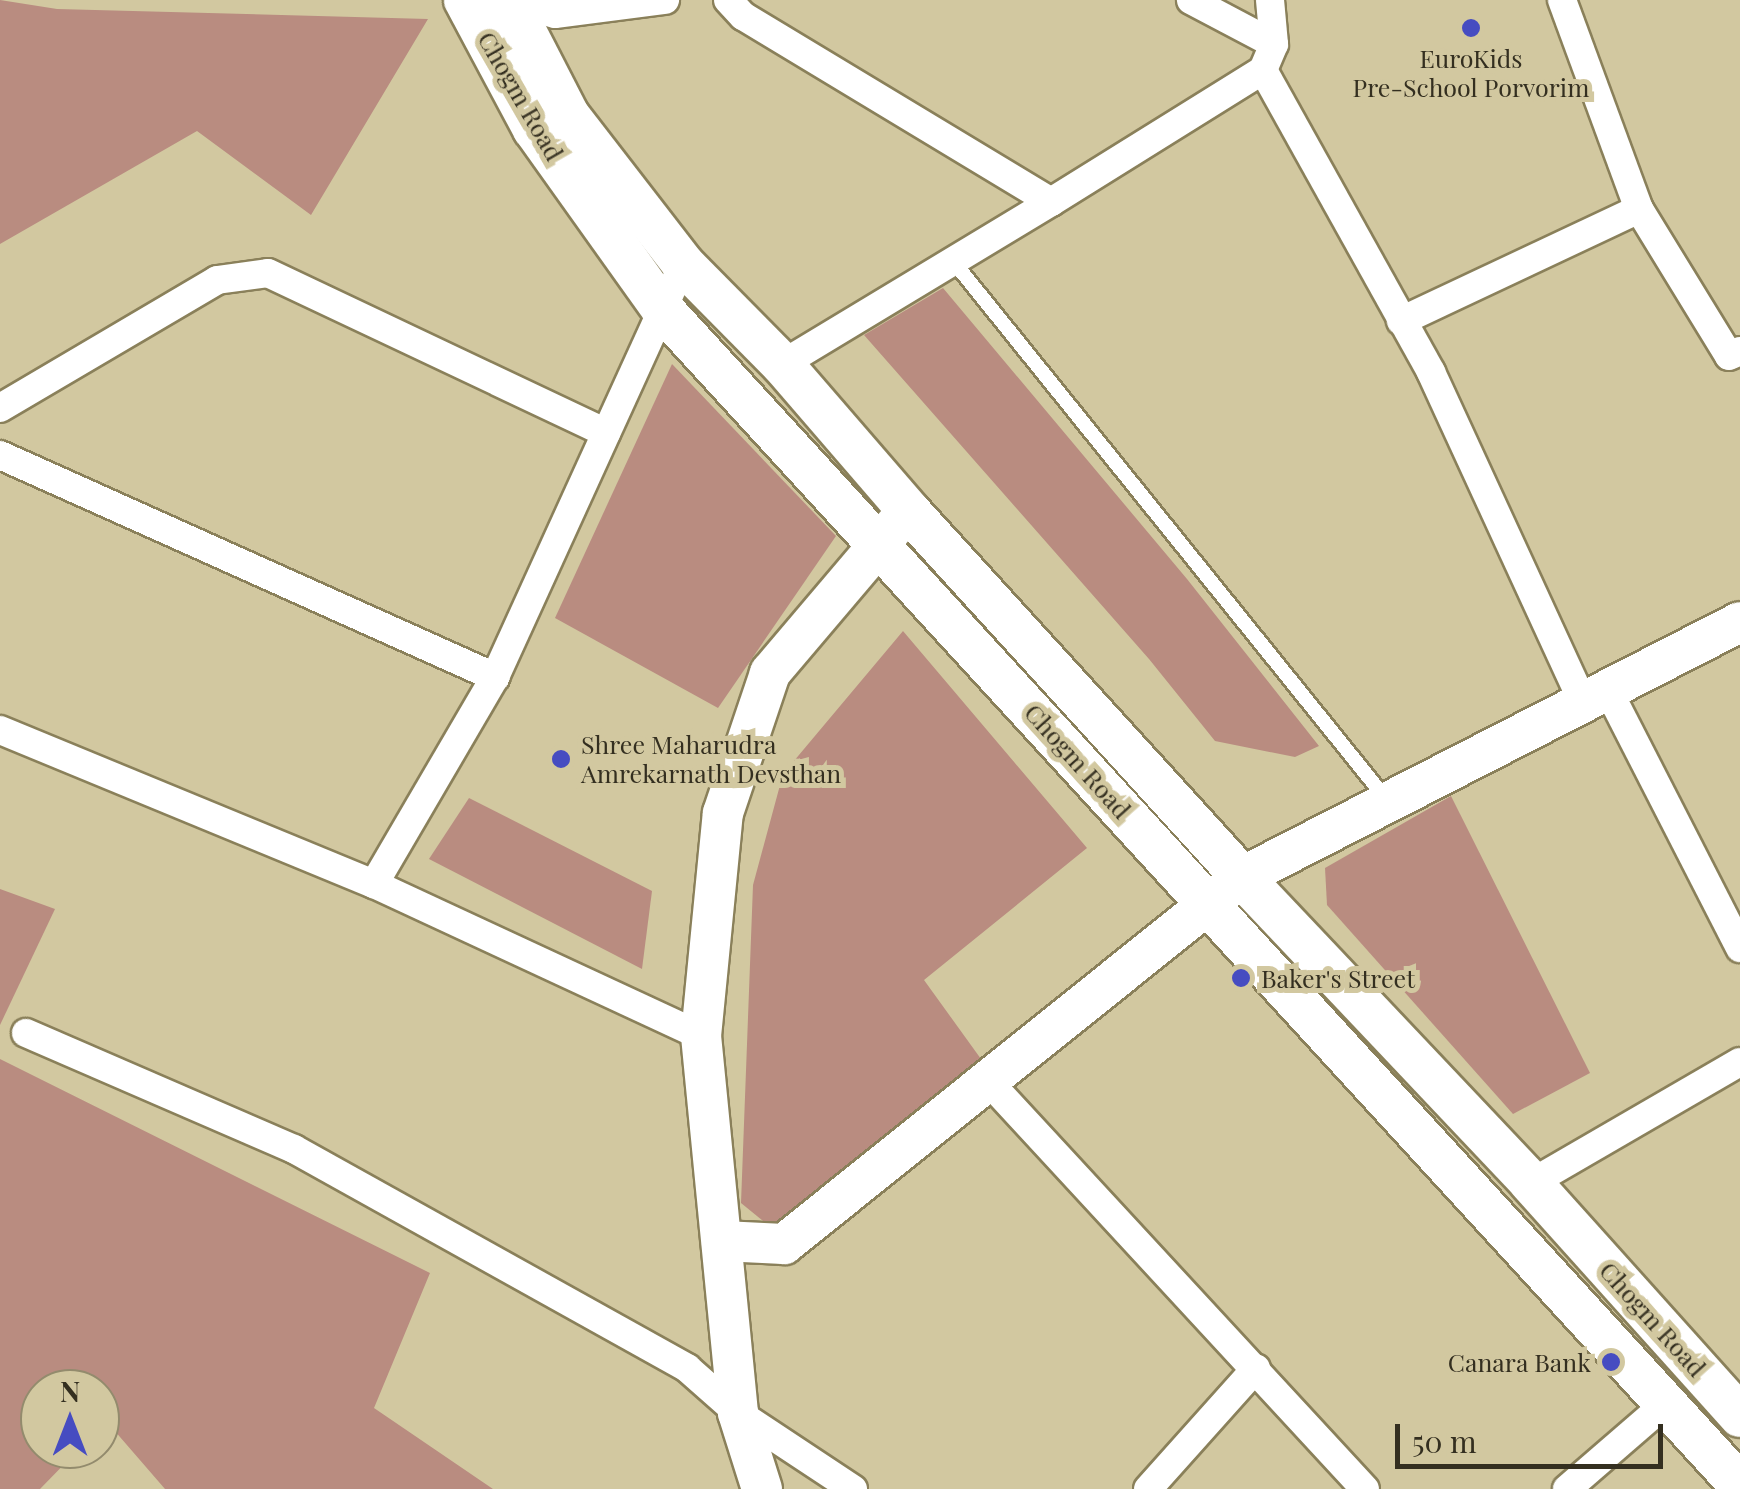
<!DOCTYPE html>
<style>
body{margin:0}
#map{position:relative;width:1740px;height:1489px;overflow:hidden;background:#d2c8a0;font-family:"Playfair Display",serif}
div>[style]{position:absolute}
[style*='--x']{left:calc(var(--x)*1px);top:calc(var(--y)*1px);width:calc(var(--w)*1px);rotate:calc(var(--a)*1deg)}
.green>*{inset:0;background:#b98c80}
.roads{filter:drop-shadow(2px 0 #8a805a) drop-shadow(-2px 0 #8a805a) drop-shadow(0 2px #8a805a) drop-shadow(0 -2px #8a805a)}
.lane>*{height:14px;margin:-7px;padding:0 7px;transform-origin:7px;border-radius:7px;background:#fff}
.street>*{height:28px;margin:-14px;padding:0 14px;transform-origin:14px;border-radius:14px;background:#fff}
.secondary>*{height:40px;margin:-20px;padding:0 20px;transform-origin:20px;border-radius:20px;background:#fff}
.primary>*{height:42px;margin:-21px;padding:0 21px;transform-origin:21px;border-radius:21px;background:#fff}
.dots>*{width:28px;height:28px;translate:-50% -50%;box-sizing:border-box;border:5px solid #d2c8a0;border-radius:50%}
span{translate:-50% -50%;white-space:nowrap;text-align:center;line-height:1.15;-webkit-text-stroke:10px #d2c8a0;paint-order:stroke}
.poi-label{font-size:25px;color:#342f20}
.left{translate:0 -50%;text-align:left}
.right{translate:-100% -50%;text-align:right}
.street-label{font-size:25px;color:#342f20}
.north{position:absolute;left:20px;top:1369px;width:100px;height:100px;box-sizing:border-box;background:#d2c8a0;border:2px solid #938b6d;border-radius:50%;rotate:0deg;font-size:28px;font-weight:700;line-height:40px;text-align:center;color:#342f20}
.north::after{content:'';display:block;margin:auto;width:35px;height:45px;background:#464cc1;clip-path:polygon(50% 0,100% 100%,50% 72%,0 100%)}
.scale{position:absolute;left:1395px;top:1424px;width:268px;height:45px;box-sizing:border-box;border:5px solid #342f20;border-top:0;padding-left:12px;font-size:30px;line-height:35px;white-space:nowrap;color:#342f20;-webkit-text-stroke:8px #d2c8a0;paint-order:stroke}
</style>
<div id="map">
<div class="green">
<div style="clip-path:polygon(0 0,57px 9px,428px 19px,311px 215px,197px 131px,0 244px)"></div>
<div style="clip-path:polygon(943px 288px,1187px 579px,1319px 746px,1295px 757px,1215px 741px,1149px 659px,864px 335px)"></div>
<div style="clip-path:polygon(672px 364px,836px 536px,718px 708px,555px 618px)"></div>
<div style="clip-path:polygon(903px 631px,1087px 848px,924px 980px,981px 1059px,773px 1229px,741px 1203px,753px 885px,783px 774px)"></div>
<div style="clip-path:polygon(1451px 796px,1590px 1073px,1513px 1114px,1327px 905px,1325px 868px)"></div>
<div style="clip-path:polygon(469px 798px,652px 891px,642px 969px,429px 859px)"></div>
<div style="clip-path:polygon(0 889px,55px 909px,0 1025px)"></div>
<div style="clip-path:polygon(0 1059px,430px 1273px,374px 1408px,493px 1489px,165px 1489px,107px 1422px,100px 1427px,100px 1389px,40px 1389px,40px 1449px,79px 1449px,40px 1489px,0 1489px)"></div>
</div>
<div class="roads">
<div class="lane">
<div style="--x:953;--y:261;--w:692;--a:51.16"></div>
</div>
<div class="street">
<div style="--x:508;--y:0;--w:49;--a:16.6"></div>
<div style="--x:555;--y:14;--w:111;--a:-7.3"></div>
<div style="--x:728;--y:0;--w:22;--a:47"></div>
<div style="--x:743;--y:16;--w:360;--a:31.1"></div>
<div style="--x:1051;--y:202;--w:314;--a:148.9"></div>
<div style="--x:1270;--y:0;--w:44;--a:84.8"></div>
<div style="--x:1562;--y:0;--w:223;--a:69.8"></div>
<div style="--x:1639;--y:209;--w:172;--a:58.5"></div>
<div style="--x:1729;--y:356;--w:12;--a:-24"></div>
<div style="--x:1263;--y:70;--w:346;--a:60.9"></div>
<div style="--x:1431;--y:372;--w:364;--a:65.3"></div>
<div style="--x:1051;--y:202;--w:250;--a:-31.9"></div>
<div style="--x:1263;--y:70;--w:28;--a:-67"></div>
<div style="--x:1274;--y:44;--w:94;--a:-152.1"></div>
<div style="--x:1401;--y:321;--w:263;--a:-25.2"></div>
<div style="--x:0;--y:408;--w:252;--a:-30.5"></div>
<div style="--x:217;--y:280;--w:51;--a:-7.8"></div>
<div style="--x:268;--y:273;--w:374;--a:25.3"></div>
<div style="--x:0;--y:455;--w:543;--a:24.16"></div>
<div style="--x:1608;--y:690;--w:290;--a:62.9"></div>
<div style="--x:0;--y:730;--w:404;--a:22.4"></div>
<div style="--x:374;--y:884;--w:361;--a:24.9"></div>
<div style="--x:374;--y:884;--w:240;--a:-59.7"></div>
<div style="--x:495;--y:677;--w:454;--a:-65.5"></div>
<div style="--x:26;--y:1033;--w:292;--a:23.4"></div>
<div style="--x:294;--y:1149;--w:450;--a:29.1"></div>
<div style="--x:687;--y:1368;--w:68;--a:41.4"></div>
<div style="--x:738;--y:1413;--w:138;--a:33.5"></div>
<div style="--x:989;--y:1082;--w:554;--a:47.27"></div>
<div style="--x:1531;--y:1183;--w:241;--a:-30.1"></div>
<div style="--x:1148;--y:1489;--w:162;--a:-48.2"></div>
<div style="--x:1567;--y:1489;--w:130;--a:-40.9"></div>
</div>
<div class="secondary">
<div style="--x:722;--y:1241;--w:62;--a:2.8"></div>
<div style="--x:784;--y:1244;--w:587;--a:-38.71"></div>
<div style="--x:1242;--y:877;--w:559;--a:-27.11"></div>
<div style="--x:762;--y:1489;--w:80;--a:-107.5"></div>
<div style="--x:738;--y:1413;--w:379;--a:-95.6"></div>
<div style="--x:701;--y:1036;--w:224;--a:-84.4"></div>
<div style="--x:723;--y:813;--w:148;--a:-71.4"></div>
<div style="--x:770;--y:673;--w:214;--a:-49.7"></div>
</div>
<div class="primary">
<div style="--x:465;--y:0;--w:146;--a:61.9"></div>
<div style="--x:534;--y:129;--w:222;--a:54.5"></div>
<div style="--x:663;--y:310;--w:1594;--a:47.49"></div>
<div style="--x:509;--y:0;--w:129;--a:62.8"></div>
<div style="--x:568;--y:115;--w:188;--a:52.3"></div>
<div style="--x:683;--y:264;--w:141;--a:45.3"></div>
<div style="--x:782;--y:364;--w:193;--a:49.2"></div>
<div style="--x:908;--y:510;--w:496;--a:47.7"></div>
<div style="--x:1242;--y:877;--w:421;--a:46.6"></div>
<div style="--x:1531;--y:1183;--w:313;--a:48.1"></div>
</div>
</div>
<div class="dots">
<div style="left:1471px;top:28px;background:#464cc1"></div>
<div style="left:561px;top:759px;background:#464cc1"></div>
<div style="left:1241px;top:978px;background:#464cc1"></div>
<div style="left:1611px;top:1362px;background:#464cc1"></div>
</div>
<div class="poi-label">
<span style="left:1471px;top:73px">EuroKids<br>Pre-School Porvorim</span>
<span class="left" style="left:581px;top:759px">Shree Maharudra<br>Amrekarnath Devsthan</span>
<span class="left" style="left:1261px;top:978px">Baker's Street</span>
<span class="right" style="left:1591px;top:1362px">Canara Bank</span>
</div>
<div class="street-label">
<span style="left:521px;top:96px;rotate:60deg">Chogm Road</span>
<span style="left:1078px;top:761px;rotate:48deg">Chogm Road</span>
<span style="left:1653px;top:1319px;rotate:48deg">Chogm Road</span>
</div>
<div class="north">N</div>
<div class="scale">50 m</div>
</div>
